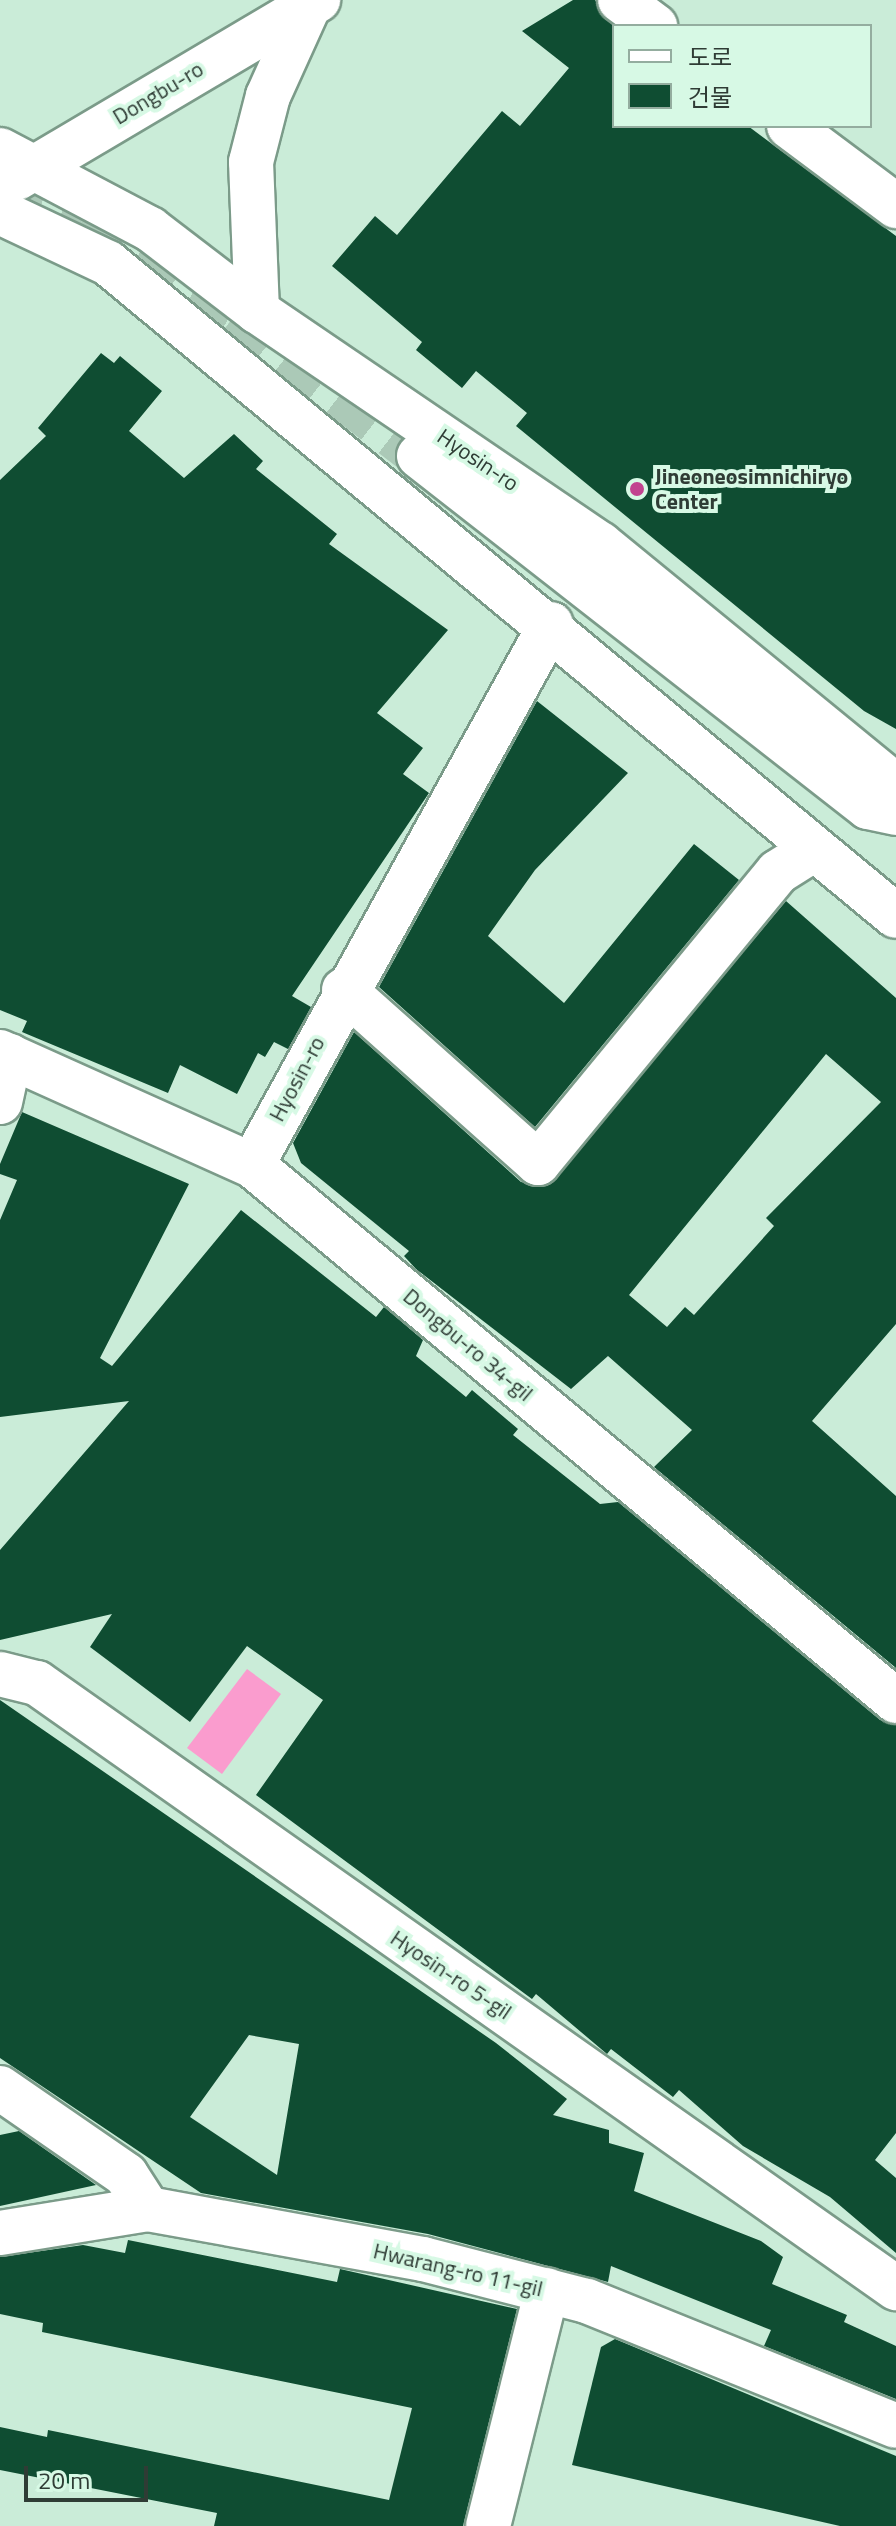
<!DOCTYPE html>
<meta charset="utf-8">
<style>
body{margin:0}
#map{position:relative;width:896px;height:2526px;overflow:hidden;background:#caecd8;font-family:"Titillium Web","Noto Sans KR",sans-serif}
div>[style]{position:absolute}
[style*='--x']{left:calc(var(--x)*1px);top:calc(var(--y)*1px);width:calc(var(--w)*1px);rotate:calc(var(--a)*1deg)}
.green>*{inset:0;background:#fa9cce}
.building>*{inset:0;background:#0f4d32}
.minor-tunnel>*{height:44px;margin-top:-22px;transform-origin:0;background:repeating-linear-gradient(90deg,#abc9b7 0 44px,transparent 0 66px)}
.roads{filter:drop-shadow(2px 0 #7b9b89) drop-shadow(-2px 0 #7b9b89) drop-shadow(0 2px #7b9b89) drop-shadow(0 -2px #7b9b89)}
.minor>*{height:44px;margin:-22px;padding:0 22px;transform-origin:22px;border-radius:22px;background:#fff}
.major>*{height:44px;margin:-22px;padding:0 22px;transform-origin:22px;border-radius:22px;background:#fff}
.dots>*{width:22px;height:22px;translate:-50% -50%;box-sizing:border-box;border:4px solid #d7f9e5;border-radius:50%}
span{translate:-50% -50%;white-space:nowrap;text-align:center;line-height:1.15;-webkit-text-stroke:8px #d7f9e5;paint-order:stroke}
.street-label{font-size:22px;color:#2f3c35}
.poi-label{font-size:22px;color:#2f3c35;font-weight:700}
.left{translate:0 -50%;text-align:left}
.legend{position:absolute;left:612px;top:24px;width:260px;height:104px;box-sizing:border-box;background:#d7f9e5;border:2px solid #94ad9f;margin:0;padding:10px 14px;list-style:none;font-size:24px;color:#2f3c35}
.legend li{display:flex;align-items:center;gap:16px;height:40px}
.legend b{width:40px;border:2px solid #94ad9f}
.scale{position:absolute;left:24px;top:2466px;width:124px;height:36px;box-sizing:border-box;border:4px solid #2f3c35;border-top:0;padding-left:10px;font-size:24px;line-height:28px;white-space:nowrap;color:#2f3c35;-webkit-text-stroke:6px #d7f9e5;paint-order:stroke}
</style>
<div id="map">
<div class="green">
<div style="clip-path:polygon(247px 1669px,281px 1694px,222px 1774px,187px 1748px)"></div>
</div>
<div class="building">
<div style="clip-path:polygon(573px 0,595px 0,614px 27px,614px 126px,748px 126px,896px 236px,896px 729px,864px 711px,516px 426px,527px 413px,476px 371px,462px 388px,416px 350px,422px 342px,332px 266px,375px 216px,397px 235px,502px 111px,520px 126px,569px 68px,522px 31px)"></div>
<div style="clip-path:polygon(101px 353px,114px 363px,120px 356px,162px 391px,129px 431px,184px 478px,234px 434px,263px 461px,256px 469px,337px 534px,329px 544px,448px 630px,377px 713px,423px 748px,403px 774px,429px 793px,292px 996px,311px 1007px,288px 1049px,274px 1042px,265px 1057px,258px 1053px,237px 1094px,180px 1065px,168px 1093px,22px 1032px,27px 1021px,0 1010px,0 480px,46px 436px,38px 428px)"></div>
<div style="clip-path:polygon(537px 701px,628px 773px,535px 870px,488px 936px,564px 1003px,694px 844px,739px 880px,535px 1127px,379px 987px)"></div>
<div style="clip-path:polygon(evenodd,786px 901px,896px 998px,896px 1324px,812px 1421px,896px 1496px,896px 1668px,654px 1467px,692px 1430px,608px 1356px,571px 1389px,416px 1269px,404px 1256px,409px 1251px,301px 1163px,293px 1143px,354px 1032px,521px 1182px,547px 1186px,786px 901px,826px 1054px,881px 1102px,766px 1218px,774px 1226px,694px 1315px,685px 1307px,667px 1327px,629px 1295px,826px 1054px)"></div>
<div style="clip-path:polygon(22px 1112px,189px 1184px,100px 1358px,112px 1366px,241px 1210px,376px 1317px,384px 1307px,423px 1340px,416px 1356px,466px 1397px,472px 1390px,518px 1429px,513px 1435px,600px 1504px,618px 1502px,880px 1720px,896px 1725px,896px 2133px,875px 2160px,896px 2178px,896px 2253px,830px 2197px,743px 2146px,679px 2090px,673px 2097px,611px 2049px,607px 2054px,536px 1994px,532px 1999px,256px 1795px,323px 1700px,247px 1646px,190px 1722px,90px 1647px,112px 1614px,0 1640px,0 1550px,129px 1401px,0 1417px,0 1220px,17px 1180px,0 1174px,0 1164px)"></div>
<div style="clip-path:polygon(evenodd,0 1700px,496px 2043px,567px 2099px,553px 2115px,609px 2130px,609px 2143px,644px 2153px,634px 2191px,761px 2241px,783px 2257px,772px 2284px,847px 2315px,844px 2322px,896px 2346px,896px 2399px,764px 2346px,771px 2330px,611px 2266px,608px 2282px,428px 2234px,201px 2193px,0 2058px,0 1700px,249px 2035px,299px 2044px,277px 2175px,190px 2117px,249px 2035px)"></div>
<div style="clip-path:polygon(19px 2131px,96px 2185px,0 2206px,0 2135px)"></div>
<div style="clip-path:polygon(128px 2240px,337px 2282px,340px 2269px,517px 2309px,463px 2526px,214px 2526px,217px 2513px,0 2470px,0 2427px,47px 2437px,48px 2430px,389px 2500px,412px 2408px,42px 2332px,43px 2323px,0 2314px,0 2257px,83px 2245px,125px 2253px)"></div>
<div style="clip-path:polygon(615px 2339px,896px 2456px,896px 2526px,840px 2526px,572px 2465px,601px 2347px)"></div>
</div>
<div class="minor-tunnel">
<div style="--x:0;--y:189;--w:88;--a:21.3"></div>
<div style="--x:82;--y:221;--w:180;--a:31.6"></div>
<div style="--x:235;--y:315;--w:232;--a:37.5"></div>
</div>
<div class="roads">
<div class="minor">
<div style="--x:620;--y:0;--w:44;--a:36.6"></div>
<div style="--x:789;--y:126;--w:134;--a:36.8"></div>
<div style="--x:419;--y:456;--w:570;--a:38.02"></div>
<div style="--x:868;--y:807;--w:29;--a:12"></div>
<div style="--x:344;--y:990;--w:260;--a:41.7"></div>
<div style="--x:538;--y:1163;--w:377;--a:-50.5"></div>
<div style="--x:778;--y:872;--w:41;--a:-32.2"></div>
<div style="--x:0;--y:1052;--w:276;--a:24.2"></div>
<div style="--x:252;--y:1165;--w:838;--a:39.77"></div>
<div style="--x:0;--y:1102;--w:47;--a:-77.7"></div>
<div style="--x:252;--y:1165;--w:618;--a:-61.07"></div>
<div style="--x:0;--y:1674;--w:38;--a:14"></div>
<div style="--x:37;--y:1683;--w:1051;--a:35.16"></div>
<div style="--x:0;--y:2088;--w:153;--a:34.6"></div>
<div style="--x:126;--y:2175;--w:40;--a:57.1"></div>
<div style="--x:0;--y:2233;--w:150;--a:-9.2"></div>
<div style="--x:148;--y:2209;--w:280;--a:10.3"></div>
<div style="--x:423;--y:2259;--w:169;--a:14.4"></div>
<div style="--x:587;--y:2301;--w:333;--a:22"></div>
<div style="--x:488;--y:2526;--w:243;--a:-76"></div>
</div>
<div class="major">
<div style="--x:0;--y:150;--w:170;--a:27.8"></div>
<div style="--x:150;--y:229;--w:135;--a:37.5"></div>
<div style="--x:257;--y:311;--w:415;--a:34.2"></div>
<div style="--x:600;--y:544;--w:382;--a:39.3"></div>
<div style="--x:17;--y:178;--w:350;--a:-30.6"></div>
<div style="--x:0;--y:212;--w:119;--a:25.3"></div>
<div style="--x:108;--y:263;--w:1023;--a:39.65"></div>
<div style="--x:257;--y:311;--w:149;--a:-92.3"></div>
<div style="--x:251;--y:162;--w:68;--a:-75.6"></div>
<div style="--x:268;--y:96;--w:100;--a:-65.7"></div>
</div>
</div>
<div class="dots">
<div style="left:637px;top:489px;background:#c2438f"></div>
</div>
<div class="street-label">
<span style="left:158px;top:93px;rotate:-31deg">Dongbu-ro</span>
<span style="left:478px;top:460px;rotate:34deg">Hyosin-ro</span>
<span style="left:297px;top:1079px;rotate:-62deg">Hyosin-ro</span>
<span style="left:468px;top:1345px;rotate:40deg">Dongbu-ro 34-gil</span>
<span style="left:451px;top:1975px;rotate:34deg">Hyosin-ro 5-gil</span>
<span style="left:458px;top:2270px;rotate:13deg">Hwarang-ro 11-gil</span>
</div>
<div class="poi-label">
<span class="left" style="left:655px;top:489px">Jineoneosimnichiryo<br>Center</span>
</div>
<ul class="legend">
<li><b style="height:10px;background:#fff"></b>도로</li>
<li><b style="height:22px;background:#0f4d32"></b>건물</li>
</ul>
<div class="scale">20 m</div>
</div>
